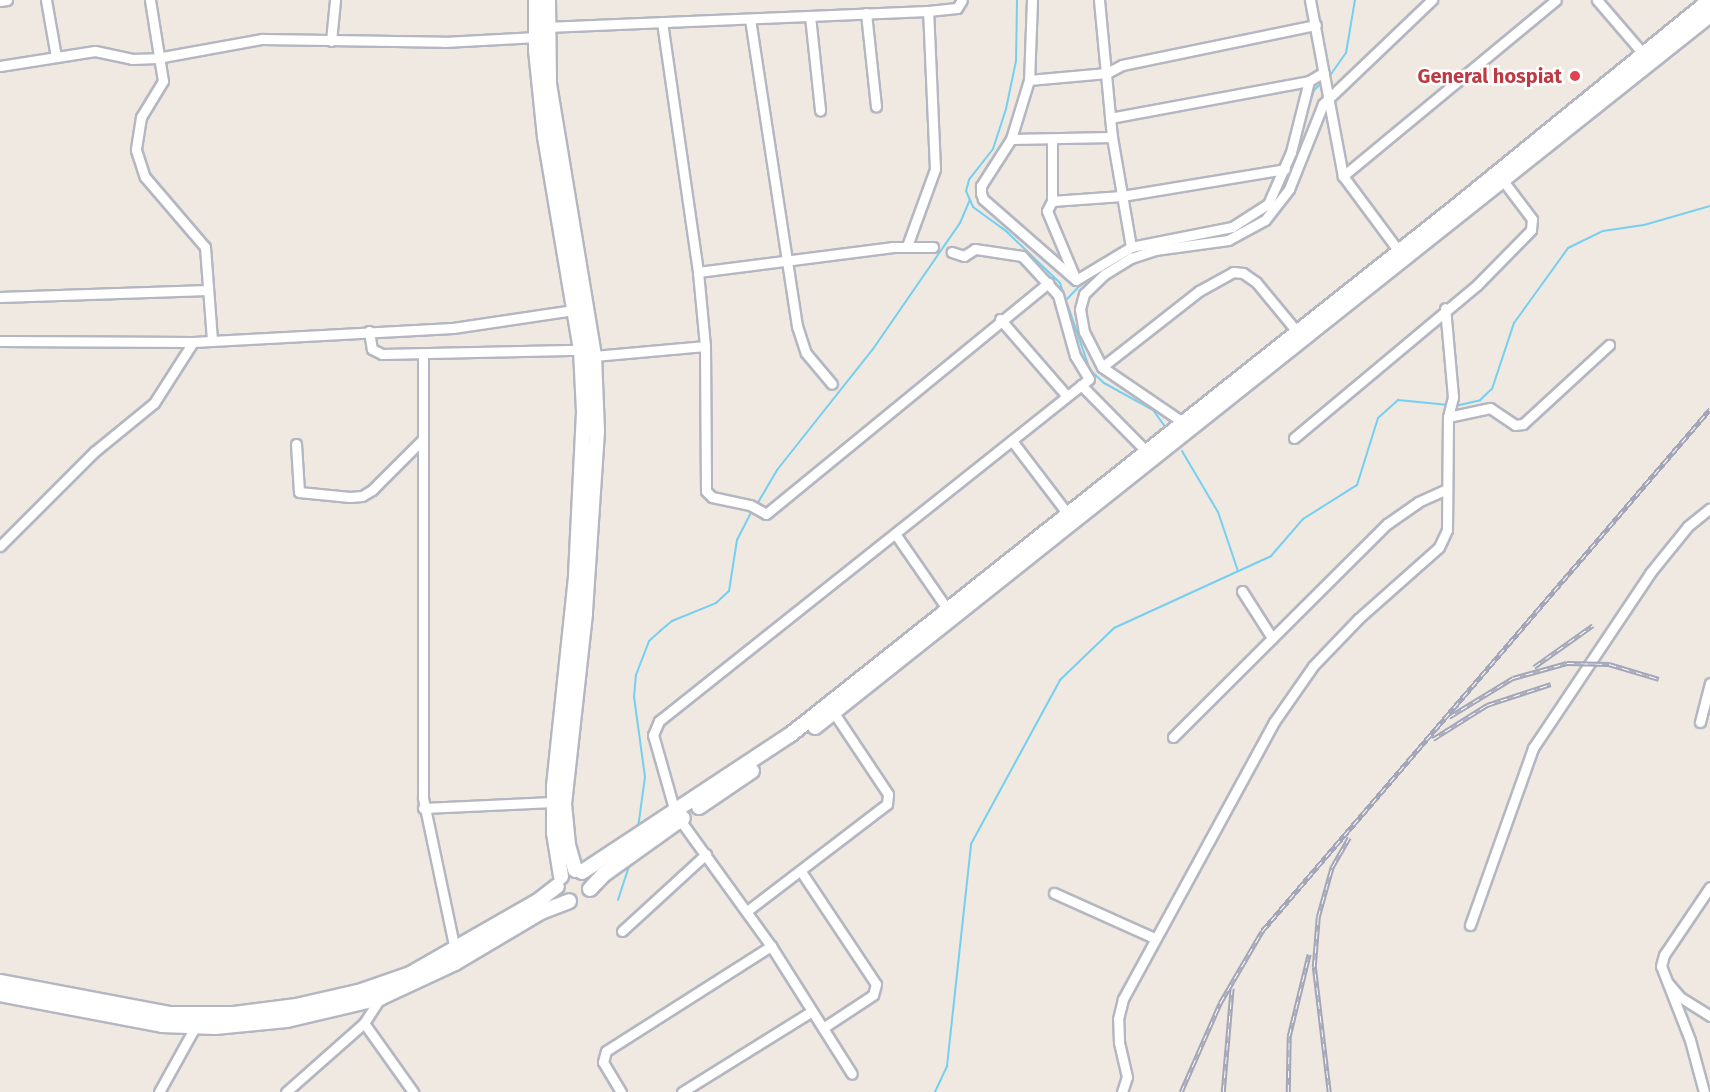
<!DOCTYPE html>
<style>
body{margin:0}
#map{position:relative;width:1710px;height:1092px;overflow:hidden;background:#efe9e1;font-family:"Fira Sans",sans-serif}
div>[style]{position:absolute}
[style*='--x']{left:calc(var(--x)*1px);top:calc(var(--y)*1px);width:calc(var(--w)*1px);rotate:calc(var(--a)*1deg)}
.stream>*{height:2px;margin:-1px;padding:0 1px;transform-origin:1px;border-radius:1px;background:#75cff0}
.roads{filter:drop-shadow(2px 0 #b4b7c1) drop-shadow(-2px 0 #b4b7c1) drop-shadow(0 2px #b4b7c1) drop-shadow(0 -2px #b4b7c1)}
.street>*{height:9px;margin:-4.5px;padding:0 4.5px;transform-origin:4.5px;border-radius:4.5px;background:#fff}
.secondary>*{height:14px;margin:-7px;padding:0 7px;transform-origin:7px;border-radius:7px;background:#fff}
.rail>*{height:4.5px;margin-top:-2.25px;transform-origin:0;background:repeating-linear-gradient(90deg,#fff 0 7px,#a3a6b8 0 14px);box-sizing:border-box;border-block:2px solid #a3a6b8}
.dots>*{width:16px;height:16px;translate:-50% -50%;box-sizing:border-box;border:3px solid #fff;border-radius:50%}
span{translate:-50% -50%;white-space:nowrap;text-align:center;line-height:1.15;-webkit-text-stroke:5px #fff;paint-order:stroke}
.health-label{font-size:20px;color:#be3a42;font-weight:700}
.right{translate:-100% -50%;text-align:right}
</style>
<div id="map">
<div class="stream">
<div style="--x:1017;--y:0;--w:61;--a:90.9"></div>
<div style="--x:1016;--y:61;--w:49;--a:101.8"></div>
<div style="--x:1006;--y:109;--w:42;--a:108"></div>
<div style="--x:993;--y:149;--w:39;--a:128"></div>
<div style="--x:969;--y:180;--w:11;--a:105"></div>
<div style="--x:966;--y:191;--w:17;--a:66"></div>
<div style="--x:973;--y:207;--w:41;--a:36"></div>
<div style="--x:1006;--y:231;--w:75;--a:43.9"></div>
<div style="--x:1060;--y:283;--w:92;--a:71"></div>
<div style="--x:1090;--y:370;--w:19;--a:43"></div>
<div style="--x:1104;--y:383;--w:56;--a:28.9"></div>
<div style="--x:1153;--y:410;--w:19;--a:54"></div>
<div style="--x:1329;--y:77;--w:29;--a:-55"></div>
<div style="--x:1346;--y:53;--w:54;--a:-80.4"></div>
<div style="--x:1274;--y:201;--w:38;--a:-65"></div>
<div style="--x:1290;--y:167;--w:81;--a:-72.7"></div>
<div style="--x:1314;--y:90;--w:11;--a:-41"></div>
<div style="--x:1226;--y:233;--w:36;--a:-24"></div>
<div style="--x:1259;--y:218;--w:11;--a:-45"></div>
<div style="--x:1066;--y:300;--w:29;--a:-46"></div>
<div style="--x:1455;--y:406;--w:26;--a:-13"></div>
<div style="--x:1480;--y:400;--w:16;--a:-43"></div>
<div style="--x:1492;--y:389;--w:70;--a:-71.6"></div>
<div style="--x:1514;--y:323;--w:92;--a:-54.2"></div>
<div style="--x:1568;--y:248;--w:39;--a:-26"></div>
<div style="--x:1603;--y:231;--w:41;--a:-8.3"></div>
<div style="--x:1644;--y:225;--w:69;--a:-16.1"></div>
<div style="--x:1182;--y:451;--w:71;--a:59.5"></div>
<div style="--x:1218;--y:512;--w:62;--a:71.3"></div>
<div style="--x:756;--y:506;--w:42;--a:-59.7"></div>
<div style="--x:777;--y:470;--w:154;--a:-51.6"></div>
<div style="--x:873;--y:349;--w:153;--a:-55.4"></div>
<div style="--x:960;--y:223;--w:25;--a:-67"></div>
<div style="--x:638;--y:828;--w:51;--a:-82.2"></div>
<div style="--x:645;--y:777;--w:81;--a:-97.8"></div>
<div style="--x:634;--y:697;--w:22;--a:-85"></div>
<div style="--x:636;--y:675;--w:36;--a:-69"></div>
<div style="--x:649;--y:641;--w:15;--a:-42"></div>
<div style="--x:660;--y:631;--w:16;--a:-40"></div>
<div style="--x:672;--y:621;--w:48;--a:-22.2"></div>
<div style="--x:716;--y:603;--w:18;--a:-43"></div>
<div style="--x:729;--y:591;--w:52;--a:-81.1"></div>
<div style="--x:737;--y:540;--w:33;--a:-63"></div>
<div style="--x:618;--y:900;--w:39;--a:-72"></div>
<div style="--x:935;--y:1092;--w:29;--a:-65"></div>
<div style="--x:947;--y:1066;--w:223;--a:-83.8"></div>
<div style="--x:971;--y:844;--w:187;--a:-61.5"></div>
<div style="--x:1060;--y:680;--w:75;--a:-43.9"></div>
<div style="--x:1114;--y:628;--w:173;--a:-24.6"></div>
<div style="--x:1271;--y:556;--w:49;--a:-49.1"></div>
<div style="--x:1303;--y:519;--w:64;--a:-32.2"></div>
<div style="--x:1357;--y:485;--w:70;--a:-72.6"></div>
<div style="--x:1378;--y:418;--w:27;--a:-42"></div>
<div style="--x:1398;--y:400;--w:51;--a:5.6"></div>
</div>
<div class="roads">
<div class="street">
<div style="--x:46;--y:0;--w:58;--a:80"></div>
<div style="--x:150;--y:0;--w:82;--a:80.9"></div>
<div style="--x:163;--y:81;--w:42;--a:121.4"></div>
<div style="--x:141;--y:117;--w:33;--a:99"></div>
<div style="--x:136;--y:150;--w:28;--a:72"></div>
<div style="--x:145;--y:177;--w:92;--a:49.4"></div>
<div style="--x:205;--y:247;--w:94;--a:85.7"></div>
<div style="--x:1032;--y:0;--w:80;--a:92.1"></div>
<div style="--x:1029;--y:80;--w:62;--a:107"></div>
<div style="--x:1011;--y:139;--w:56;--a:122.6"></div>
<div style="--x:981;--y:186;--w:7;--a:90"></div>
<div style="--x:981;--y:193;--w:6;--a:72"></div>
<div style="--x:983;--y:199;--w:123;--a:41.1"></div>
<div style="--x:1099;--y:0;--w:138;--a:84.6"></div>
<div style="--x:1112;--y:137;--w:112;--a:80.2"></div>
<div style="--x:1310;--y:0;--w:179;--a:79.4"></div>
<div style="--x:1343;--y:176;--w:97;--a:53.4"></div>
<div style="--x:1597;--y:0;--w:75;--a:49.3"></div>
<div style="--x:0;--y:1;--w:7;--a:-8"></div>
<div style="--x:866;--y:13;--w:94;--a:83.9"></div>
<div style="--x:810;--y:16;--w:95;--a:83.9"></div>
<div style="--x:750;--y:19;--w:311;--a:81.3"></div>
<div style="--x:797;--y:326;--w:28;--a:72"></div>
<div style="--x:806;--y:353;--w:40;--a:50"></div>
<div style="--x:662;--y:22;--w:253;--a:81.8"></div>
<div style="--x:698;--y:272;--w:74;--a:84.6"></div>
<div style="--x:705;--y:346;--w:145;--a:89.6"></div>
<div style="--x:706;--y:491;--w:8;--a:45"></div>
<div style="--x:712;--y:497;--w:39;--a:12"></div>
<div style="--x:750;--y:505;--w:18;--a:29"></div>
<div style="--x:766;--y:514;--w:365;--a:-39.3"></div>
<div style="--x:546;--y:27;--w:382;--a:-2.4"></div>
<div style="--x:928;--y:11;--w:29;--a:-6"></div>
<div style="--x:957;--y:8;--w:9;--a:-58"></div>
<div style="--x:331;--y:41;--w:41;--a:-84.4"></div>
<div style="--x:0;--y:66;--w:96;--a:-9"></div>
<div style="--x:95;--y:51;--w:38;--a:12"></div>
<div style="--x:132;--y:59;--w:25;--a:-2"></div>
<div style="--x:157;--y:58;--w:107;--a:-10.3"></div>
<div style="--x:262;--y:39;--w:182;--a:0.9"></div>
<div style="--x:444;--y:42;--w:93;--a:-3.1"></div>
<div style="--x:1029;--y:80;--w:78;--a:-5.1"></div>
<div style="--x:1107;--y:73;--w:17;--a:-28"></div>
<div style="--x:1122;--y:65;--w:198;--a:-11.7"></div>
<div style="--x:1110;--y:118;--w:202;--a:-10.5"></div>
<div style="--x:1309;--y:81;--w:17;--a:-31"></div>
<div style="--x:1011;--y:139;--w:101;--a:-1.1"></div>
<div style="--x:1052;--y:139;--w:62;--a:90"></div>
<div style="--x:1052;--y:201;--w:11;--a:117"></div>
<div style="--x:1047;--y:211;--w:75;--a:67.2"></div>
<div style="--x:1343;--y:176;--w:276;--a:-39.6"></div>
<div style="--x:1052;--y:201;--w:70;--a:-4.1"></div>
<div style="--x:1122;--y:196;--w:165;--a:-9.4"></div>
<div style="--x:907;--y:246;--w:82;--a:-70"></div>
<div style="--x:935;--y:169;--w:158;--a:-92.5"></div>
<div style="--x:698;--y:272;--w:197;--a:-7.3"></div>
<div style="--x:893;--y:247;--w:40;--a:0"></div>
<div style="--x:1076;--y:280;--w:64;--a:-31"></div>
<div style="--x:1131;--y:247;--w:103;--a:-11.2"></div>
<div style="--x:1232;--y:227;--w:43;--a:-32.6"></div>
<div style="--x:1268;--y:204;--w:57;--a:-66.1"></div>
<div style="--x:1291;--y:152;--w:73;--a:-75.8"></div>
<div style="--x:0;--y:297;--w:208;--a:-1.9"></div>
<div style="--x:1000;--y:319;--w:101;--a:49"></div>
<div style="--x:369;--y:331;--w:18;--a:81"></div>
<div style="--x:372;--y:349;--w:11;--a:27"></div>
<div style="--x:382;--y:354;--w:199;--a:-1.2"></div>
<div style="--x:0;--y:341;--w:193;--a:0.3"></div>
<div style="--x:193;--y:342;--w:260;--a:-3.1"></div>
<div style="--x:453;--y:328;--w:122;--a:-8.5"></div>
<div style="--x:423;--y:355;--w:443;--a:90"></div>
<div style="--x:423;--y:798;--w:155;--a:78.1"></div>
<div style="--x:594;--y:356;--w:111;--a:-5.1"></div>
<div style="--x:1102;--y:367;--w:123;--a:-38.1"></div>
<div style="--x:1199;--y:291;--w:39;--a:-29"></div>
<div style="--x:1233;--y:272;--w:10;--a:6"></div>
<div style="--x:1243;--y:273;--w:16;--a:35"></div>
<div style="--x:1256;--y:282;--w:66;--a:50.5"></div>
<div style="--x:1081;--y:385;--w:94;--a:45.4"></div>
<div style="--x:1448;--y:417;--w:43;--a:-12.1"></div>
<div style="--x:1490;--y:408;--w:30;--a:34"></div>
<div style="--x:1515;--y:425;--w:8;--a:-7"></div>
<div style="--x:1523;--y:424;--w:117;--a:-42.6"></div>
<div style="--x:1184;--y:423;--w:99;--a:-145.7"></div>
<div style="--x:1102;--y:367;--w:39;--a:-117"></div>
<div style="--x:1084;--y:332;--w:23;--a:-100"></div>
<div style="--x:1080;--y:309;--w:16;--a:-75"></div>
<div style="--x:1084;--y:294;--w:29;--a:-44"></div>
<div style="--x:1105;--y:274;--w:31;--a:-32"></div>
<div style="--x:1131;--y:258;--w:25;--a:-18"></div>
<div style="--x:1155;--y:250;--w:74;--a:-7.8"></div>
<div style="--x:1228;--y:240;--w:42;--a:-28.4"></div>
<div style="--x:1265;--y:220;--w:39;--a:-52"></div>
<div style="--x:1289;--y:189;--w:92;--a:-68.2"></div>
<div style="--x:1323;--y:104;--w:151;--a:-43.7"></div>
<div style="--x:1294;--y:438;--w:239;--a:-39.9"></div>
<div style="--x:1477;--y:285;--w:77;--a:-45.5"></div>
<div style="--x:1531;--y:230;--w:11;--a:-85"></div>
<div style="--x:1532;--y:219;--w:46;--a:-127.1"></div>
<div style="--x:1013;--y:442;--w:96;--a:52.7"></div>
<div style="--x:296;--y:444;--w:48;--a:86.4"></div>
<div style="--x:299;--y:492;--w:51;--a:5.6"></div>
<div style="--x:350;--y:497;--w:12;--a:-5"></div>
<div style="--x:362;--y:496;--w:12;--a:-31"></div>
<div style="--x:372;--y:490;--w:72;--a:-45"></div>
<div style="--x:896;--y:535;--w:91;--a:55.3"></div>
<div style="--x:0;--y:546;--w:133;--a:-45"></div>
<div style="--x:94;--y:452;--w:77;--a:-39.2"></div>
<div style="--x:154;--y:403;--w:72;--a:-57.4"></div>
<div style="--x:1242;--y:591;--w:56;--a:57.4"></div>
<div style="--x:1700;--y:722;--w:40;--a:-75.6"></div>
<div style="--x:1173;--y:737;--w:302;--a:-44.9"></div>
<div style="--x:1387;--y:524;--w:38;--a:-35"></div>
<div style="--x:1418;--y:502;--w:32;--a:-24"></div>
<div style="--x:423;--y:808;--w:131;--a:-2.6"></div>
<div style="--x:675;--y:812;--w:80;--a:-105.9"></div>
<div style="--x:653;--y:735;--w:15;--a:-67"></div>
<div style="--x:659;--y:721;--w:549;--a:-38.5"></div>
<div style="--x:1089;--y:379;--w:27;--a:-121"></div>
<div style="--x:1075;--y:356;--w:63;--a:-105.6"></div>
<div style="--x:1058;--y:295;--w:53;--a:-132.7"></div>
<div style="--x:1022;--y:256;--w:48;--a:-171.5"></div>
<div style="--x:975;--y:249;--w:13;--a:148"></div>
<div style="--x:964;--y:256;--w:13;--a:-162"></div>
<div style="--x:680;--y:820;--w:155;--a:54.2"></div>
<div style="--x:771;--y:946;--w:151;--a:57.7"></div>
<div style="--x:802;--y:873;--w:133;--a:56.3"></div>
<div style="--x:876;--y:984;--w:11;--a:105"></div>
<div style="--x:873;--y:995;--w:60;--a:146.6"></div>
<div style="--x:1054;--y:893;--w:110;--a:24.2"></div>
<div style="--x:747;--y:911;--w:176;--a:-37.4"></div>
<div style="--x:887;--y:804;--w:10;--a:-84"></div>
<div style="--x:888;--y:794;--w:97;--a:-123.7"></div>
<div style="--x:1470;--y:925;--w:188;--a:-70.4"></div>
<div style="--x:1533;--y:748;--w:211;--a:-56.2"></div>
<div style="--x:1650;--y:573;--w:60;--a:-51"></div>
<div style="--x:1688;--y:526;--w:28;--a:-39"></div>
<div style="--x:622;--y:931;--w:114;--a:-42.5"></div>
<div style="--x:1668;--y:983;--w:18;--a:49"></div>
<div style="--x:1680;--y:997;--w:36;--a:32"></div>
<div style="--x:364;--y:1023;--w:85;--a:54.6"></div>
<div style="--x:159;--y:1092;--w:74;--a:-61"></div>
<div style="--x:286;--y:1092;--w:104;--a:-41.5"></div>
<div style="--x:364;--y:1023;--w:30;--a:-57"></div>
<div style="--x:621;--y:1092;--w:35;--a:-121"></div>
<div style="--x:603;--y:1062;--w:11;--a:-75"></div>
<div style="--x:606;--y:1051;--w:196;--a:-32.5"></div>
<div style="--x:682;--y:1092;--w:153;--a:-31.9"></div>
<div style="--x:1122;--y:1092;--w:16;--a:-72"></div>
<div style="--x:1127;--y:1077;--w:36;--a:-103"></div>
<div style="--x:1119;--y:1042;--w:23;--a:-92"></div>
<div style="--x:1118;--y:1019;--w:21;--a:-76"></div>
<div style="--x:1123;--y:999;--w:315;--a:-61.4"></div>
<div style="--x:1274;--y:722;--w:68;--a:-55.1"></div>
<div style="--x:1313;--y:666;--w:65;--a:-46.2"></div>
<div style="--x:1358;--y:619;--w:108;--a:-41.6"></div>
<div style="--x:1439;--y:547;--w:19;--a:-65"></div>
<div style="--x:1447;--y:530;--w:113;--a:-89.5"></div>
<div style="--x:1448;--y:417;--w:21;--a:-76"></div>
<div style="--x:1453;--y:397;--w:89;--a:-95.1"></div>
<div style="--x:1704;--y:1092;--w:54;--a:-105.1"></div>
<div style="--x:1690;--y:1040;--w:79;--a:-111.4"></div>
<div style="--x:1661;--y:966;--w:11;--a:-75"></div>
<div style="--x:1664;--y:955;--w:82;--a:-55.9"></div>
</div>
<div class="secondary">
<div style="--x:536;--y:0;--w:50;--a:90"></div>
<div style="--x:536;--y:50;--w:87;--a:84.1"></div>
<div style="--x:545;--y:137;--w:216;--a:80.4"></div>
<div style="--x:581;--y:350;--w:62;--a:87.2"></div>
<div style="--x:584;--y:412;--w:165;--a:92.8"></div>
<div style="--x:576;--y:577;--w:211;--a:96"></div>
<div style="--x:554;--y:787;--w:46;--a:90"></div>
<div style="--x:554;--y:833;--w:44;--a:80.8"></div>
<div style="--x:548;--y:0;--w:84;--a:89.3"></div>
<div style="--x:549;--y:84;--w:276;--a:80.6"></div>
<div style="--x:594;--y:356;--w:75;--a:87.7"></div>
<div style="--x:597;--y:431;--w:183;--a:93.8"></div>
<div style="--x:585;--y:614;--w:191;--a:96.3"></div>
<div style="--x:564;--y:804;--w:41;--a:84.4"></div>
<div style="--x:568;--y:845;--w:26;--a:74"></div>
<div style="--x:815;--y:727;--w:1144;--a:-38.5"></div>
<div style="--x:699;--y:807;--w:64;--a:-34.2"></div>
<div style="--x:582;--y:872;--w:249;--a:-33.4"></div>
<div style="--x:790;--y:735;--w:846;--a:-38.43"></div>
<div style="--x:1453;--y:209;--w:331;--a:-39.1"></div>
<div style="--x:590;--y:889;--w:19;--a:-47"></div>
<div style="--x:603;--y:875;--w:98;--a:-35.5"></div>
<div style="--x:0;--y:982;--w:172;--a:10.7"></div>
<div style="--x:169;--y:1014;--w:65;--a:0"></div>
<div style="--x:234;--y:1014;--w:63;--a:-7.4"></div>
<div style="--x:296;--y:1006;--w:64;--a:-12.7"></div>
<div style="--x:358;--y:992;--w:55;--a:-19.1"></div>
<div style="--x:410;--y:974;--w:147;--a:-29.7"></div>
<div style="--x:538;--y:901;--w:24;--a:-38"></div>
<div style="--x:0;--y:994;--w:165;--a:10.8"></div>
<div style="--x:162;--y:1025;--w:53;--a:2.2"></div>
<div style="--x:215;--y:1027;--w:72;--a:-5.6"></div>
<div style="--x:287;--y:1020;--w:96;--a:-13.3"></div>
<div style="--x:380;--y:998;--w:83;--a:-25"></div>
<div style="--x:455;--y:963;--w:100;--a:-30.7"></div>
<div style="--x:541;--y:912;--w:30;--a:-21"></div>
</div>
</div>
<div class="rail">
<div style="--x:1534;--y:667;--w:72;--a:-35.4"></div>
<div style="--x:1449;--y:717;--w:75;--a:-31.4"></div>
<div style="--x:1513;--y:678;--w:56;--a:-15.5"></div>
<div style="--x:1567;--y:663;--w:42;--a:1.4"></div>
<div style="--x:1609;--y:664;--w:52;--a:16.7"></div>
<div style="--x:1433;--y:739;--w:64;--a:-32.2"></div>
<div style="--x:1487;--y:705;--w:67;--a:-18.2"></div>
<div style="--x:1181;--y:1092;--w:97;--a:-66.3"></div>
<div style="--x:1220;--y:1003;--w:83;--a:-59.7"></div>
<div style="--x:1262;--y:931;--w:688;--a:-49.36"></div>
<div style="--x:1223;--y:1092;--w:104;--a:-85.1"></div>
<div style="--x:1288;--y:1092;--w:56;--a:-89"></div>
<div style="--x:1289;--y:1036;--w:84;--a:-76.3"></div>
<div style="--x:1329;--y:1092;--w:126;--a:-96.8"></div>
<div style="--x:1314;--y:967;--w:50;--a:-85.4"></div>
<div style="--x:1318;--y:917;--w:52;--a:-74.4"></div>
<div style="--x:1332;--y:867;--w:34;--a:-60"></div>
</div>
<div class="dots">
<div style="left:1575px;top:76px;background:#e0444e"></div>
</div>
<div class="health-label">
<span class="right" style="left:1562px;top:76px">General hospiat</span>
</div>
</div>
